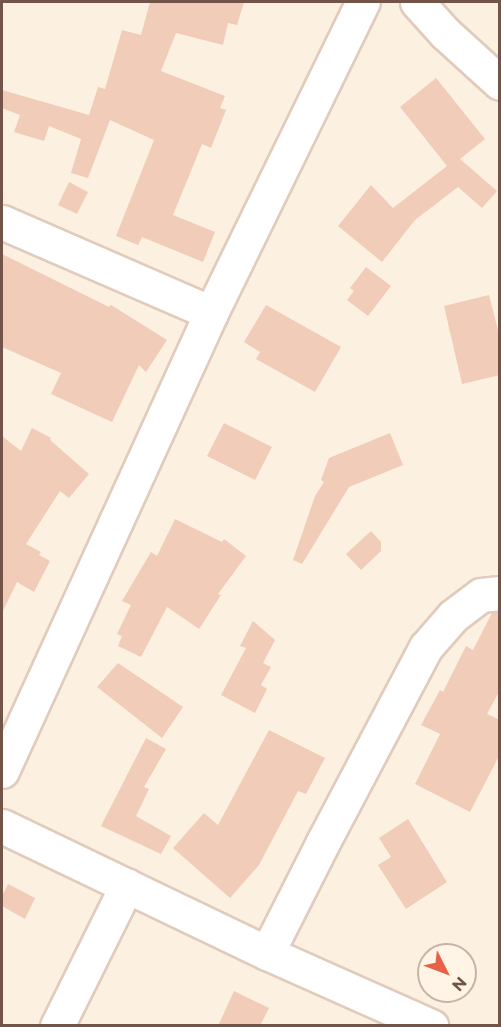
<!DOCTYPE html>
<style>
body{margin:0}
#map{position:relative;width:501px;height:1027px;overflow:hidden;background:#fcf0e0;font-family:Montserrat,sans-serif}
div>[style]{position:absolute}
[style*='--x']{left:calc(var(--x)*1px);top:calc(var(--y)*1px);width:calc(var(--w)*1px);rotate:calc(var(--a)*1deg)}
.building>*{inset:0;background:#f1ccb8}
.roads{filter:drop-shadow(2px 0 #e0cbbc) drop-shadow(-2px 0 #e0cbbc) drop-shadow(0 2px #e0cbbc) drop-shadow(0 -2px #e0cbbc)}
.minor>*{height:33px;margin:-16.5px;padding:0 16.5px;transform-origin:16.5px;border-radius:16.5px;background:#fff}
span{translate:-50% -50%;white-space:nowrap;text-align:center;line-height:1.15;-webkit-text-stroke:6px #fff4e6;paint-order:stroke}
.frame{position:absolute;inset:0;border:3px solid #725548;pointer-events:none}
.north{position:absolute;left:417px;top:943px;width:60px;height:60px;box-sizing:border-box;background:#fff4e6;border:2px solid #c7b4a7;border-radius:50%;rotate:132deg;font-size:16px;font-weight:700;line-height:24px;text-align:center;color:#725548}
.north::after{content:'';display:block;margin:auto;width:21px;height:27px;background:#e76144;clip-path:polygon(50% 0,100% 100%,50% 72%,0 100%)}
</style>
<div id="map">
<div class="building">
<div style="clip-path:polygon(150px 2px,244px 2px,237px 25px,228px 23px,223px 45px,176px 33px,161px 71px,225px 96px,220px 108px,226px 110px,211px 148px,202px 144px,173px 215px,215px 232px,203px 262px,142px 237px,138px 245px,116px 236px,154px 140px,110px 120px,88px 178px,71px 173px,81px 139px,49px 126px,44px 141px,14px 132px,20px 115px,2px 108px,2px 90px,89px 115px,98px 87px,105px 89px,122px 30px,141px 35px)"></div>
<div style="clip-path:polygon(436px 78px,485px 139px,460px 159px,497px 191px,482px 208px,458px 187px,415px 220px,382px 262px,338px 226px,371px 185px,393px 208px,447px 166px,400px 107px)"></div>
<div style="clip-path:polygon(69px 182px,88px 192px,77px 214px,58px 205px)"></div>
<div style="clip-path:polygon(2px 254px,109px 307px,111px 305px,167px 340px,146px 372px,139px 365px,112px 422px,51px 394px,61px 373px,2px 347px)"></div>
<div style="clip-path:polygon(366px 267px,391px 286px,368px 316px,347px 300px,354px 291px,350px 288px)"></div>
<div style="clip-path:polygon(489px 295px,500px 338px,500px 375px,462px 384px,444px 306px)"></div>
<div style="clip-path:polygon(266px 305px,341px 347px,315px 392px,256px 359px,260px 352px,244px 342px)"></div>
<div style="clip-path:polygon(224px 423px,272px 447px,255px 480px,207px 456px)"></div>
<div style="clip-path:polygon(32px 428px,51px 438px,50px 440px,89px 474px,69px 498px,60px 491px,26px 544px,41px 552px,39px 555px,50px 561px,34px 592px,17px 582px,2px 613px,2px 436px,21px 451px)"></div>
<div style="clip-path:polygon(390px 433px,403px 465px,349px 487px,302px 564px,293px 560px,315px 496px,324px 482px,321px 480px,329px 458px)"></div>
<div style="clip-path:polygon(175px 519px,222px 542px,224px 539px,246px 556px,218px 594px,221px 595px,199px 629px,167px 607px,141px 657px,118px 646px,122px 636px,117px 634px,131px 605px,122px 601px,151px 552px,157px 556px)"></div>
<div style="clip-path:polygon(371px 531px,381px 542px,381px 551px,361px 570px,346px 554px)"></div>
<div style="clip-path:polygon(500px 612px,500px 690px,487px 714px,500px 720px,500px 754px,470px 812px,415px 784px,440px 734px,421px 725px,440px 690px,443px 692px,466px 646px,473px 650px,492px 613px)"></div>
<div style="clip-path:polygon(253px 621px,275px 640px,263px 663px,271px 667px,261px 685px,267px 689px,255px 713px,221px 695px,246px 648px,240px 646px)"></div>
<div style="clip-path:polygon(118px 663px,183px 707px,162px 738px,97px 687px)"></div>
<div style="clip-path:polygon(269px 730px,325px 758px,306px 794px,298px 791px,259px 865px,230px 898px,173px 848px,204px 813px,218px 825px)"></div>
<div style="clip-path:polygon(146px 738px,166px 749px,144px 787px,149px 789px,136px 816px,171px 836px,161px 854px,101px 826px)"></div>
<div style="clip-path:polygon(408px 819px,447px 882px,406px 909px,378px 865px,391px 857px,379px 838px)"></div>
<div style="clip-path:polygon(8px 884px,35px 898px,25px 919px,2px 906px,2px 896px)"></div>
<div style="clip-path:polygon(234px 991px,269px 1008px,260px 1026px,218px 1026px)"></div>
</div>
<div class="roads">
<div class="minor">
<div style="--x:417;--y:2;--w:42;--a:47.9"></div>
<div style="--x:445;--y:33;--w:74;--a:42.3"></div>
<div style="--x:2;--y:222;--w:228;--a:23.5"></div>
<div style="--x:2;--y:771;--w:503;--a:-65.47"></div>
<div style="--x:211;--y:313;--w:346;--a:-64"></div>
<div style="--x:2;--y:826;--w:294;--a:25.6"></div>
<div style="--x:267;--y:953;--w:180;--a:24"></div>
<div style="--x:267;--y:953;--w:122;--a:-63.2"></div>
<div style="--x:322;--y:844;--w:223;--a:-62.2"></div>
<div style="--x:426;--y:647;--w:41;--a:-48.9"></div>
<div style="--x:453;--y:616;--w:35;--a:-37"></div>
<div style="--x:481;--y:595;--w:19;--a:-6"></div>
<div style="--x:57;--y:1026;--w:157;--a:-63.6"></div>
</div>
</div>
<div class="frame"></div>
<div class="north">N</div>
</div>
